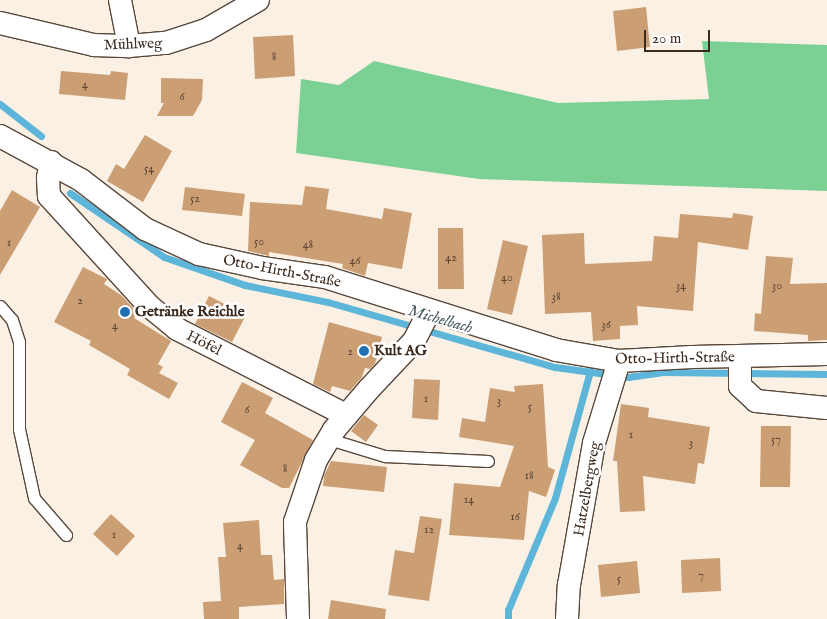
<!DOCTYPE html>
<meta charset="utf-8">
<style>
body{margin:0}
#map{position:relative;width:827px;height:619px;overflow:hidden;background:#fbf0e4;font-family:"IM FELL English",serif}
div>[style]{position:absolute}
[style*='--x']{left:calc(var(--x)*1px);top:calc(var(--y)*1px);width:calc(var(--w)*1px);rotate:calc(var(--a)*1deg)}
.green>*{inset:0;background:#7bd093}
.stream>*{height:7px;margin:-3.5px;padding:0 3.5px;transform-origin:3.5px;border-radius:3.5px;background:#5db6da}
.building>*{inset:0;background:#cb9e74}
.roads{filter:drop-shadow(1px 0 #58483c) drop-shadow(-1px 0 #58483c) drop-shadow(0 1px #58483c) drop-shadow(0 -1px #58483c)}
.service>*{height:11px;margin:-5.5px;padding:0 5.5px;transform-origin:5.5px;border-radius:5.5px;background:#fff}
.minor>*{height:22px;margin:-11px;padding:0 11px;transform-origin:11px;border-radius:11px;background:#fff}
.dots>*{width:14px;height:14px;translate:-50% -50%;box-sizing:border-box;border:2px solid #fff;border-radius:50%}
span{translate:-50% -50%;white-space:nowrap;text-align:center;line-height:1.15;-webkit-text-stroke:5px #fff;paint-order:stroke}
.number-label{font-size:12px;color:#5f4734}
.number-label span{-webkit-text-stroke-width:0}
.street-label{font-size:15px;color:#3b2a1e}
.poi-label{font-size:15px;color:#3b2a1e;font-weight:700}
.left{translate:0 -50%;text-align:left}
.water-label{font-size:16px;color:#475b60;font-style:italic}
.scale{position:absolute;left:644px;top:30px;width:66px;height:22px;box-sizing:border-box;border:2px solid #3b2a1e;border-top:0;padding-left:6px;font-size:15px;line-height:18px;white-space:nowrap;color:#3b2a1e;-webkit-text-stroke:4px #fff;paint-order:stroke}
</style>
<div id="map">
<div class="green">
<div style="clip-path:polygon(702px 41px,827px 45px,827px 191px,479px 179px,296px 153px,301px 79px,339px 85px,374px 61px,558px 103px,709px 99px)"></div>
</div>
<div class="stream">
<div style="--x:0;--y:104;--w:52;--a:38"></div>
<div style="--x:70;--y:193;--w:114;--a:34.2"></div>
<div style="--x:164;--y:257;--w:86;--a:19.1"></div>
<div style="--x:245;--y:285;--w:85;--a:11.6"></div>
<div style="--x:328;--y:302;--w:236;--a:16"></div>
<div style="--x:555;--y:367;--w:74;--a:7.8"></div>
<div style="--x:628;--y:377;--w:34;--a:-8"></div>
<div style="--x:662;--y:372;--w:165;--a:0.7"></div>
<div style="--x:508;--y:619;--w:9;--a:-90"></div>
<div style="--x:508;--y:610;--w:121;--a:-67.2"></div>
<div style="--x:555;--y:498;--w:132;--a:-74.6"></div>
</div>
<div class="building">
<div style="clip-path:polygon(646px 7px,650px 47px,617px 51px,613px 11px)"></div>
<div style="clip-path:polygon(293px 35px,295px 76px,255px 79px,253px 37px)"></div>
<div style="clip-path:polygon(61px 71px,110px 75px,111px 71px,128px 73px,125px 100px,59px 94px)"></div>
<div style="clip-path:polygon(161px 78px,203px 79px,202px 100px,193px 116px,157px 116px,164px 103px,161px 103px)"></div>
<div style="clip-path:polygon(145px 135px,172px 151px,143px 202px,107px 181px,116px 164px,124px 169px)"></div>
<div style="clip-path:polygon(305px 186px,329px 189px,326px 209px,382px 219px,384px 208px,412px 213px,402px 269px,368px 263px,365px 276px,342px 268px,343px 264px,269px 252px,269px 256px,248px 251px,250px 202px,302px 205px)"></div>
<div style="clip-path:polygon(185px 187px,245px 194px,242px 216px,182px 210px)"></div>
<div style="clip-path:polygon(12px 190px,40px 207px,0 275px,0 211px)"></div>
<div style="clip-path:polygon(733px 213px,753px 216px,748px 250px,698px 242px,693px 311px,637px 306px,638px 325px,620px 326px,620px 339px,593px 341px,591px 312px,545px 314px,542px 235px,584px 233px,585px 264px,652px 261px,654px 236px,678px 238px,680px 214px,732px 218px)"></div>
<div style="clip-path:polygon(438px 228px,463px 228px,464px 289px,438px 289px)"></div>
<div style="clip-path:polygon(503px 240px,528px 246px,512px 315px,487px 309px)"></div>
<div style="clip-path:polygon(766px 256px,793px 258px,790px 284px,827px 283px,827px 340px,808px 341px,808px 335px,754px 331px,755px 313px,761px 314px)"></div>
<div style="clip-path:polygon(83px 267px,107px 279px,104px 284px,121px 295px,138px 313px,134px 318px,171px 341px,158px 364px,163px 367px,159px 373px,178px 383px,169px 399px,127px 375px,130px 369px,89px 345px,91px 341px,54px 322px)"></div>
<div style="clip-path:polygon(209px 296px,246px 315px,232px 342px,195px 324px)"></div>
<div style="clip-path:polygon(329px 322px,382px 337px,375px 364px,370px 369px,365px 368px,362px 377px,350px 391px,332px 386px,330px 392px,313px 384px)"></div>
<div style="clip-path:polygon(414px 379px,440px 380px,438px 420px,412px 418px)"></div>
<div style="clip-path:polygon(242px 382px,273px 398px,265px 413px,313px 440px,289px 488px,282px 488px,240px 465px,255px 440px,221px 422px)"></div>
<div style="clip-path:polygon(543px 384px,548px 467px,555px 470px,546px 497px,529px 491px,524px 540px,449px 535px,454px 483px,500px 487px,514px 446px,459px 437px,462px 418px,485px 422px,490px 388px,515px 392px,514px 386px)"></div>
<div style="clip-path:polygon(621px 404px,649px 408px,648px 417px,710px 427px,704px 464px,698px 463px,695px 484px,643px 476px,645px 511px,620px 512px,617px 461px,613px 461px)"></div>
<div style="clip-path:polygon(364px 415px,378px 425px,366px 442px,351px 431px)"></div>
<div style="clip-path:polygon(761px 426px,791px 426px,790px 487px,760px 487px)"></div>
<div style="clip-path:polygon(331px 461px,387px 467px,384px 492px,323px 486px,324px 476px)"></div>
<div style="clip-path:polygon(111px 514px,135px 536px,117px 556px,93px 534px)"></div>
<div style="clip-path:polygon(420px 516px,442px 519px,429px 601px,388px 595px,395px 550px,414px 553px)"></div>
<div style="clip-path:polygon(259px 520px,261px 555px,272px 555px,274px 580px,284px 579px,284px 604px,239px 607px,239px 619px,204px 619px,203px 602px,221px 601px,218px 557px,226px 557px,223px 523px)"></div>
<div style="clip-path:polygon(720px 558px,721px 591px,682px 593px,681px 560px)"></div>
<div style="clip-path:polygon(637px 561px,640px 593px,601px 597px,598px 565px)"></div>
<div style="clip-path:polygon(331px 600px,386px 609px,385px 619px,328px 619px)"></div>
</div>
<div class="roads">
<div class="service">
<div style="--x:0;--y:306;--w:18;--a:49"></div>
<div style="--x:12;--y:320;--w:23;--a:72"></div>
<div style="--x:19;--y:342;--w:87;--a:90"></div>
<div style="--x:19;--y:429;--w:71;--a:77.7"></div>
<div style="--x:34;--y:498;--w:49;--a:49.1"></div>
<div style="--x:329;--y:439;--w:59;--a:16.9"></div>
<div style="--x:385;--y:456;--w:103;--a:2.8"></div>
</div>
<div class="minor">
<div style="--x:120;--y:0;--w:47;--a:78.9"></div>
<div style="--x:0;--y:23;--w:97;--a:13.2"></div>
<div style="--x:94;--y:45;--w:35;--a:2"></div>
<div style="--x:129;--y:46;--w:37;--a:-5"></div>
<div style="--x:166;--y:43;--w:42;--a:-18"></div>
<div style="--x:206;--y:30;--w:60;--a:-30"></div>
<div style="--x:0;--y:136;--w:92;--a:28.5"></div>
<div style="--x:81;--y:180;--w:81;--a:37.4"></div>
<div style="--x:145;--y:229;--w:60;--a:24.8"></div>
<div style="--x:199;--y:254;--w:65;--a:12.5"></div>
<div style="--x:262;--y:268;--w:64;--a:8.1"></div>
<div style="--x:325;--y:277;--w:242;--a:17.5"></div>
<div style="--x:556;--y:350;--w:64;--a:9.9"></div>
<div style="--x:619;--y:361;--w:73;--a:-3.1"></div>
<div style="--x:692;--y:357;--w:135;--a:-1.3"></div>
<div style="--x:51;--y:162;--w:16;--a:101"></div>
<div style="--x:48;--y:178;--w:18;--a:87"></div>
<div style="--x:49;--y:196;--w:149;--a:47.7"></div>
<div style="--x:149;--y:306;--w:36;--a:39"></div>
<div style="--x:177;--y:329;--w:190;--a:27"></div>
<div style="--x:740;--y:356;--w:30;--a:90"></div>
<div style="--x:740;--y:386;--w:22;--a:43"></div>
<div style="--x:756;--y:401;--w:71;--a:5.6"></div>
<div style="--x:298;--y:619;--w:97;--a:-91.8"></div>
<div style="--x:295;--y:522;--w:65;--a:-71.3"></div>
<div style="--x:316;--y:460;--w:35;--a:-59"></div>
<div style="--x:334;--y:430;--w:54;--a:-49.5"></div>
<div style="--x:369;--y:389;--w:66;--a:-46.8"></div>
<div style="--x:414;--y:341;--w:34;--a:-63"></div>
<div style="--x:567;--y:619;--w:34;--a:-87"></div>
<div style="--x:569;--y:585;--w:144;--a:-80"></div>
<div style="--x:594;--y:443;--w:86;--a:-73"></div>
</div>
</div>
<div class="dots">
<div style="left:125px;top:312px;background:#1f6fb2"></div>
<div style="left:364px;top:351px;background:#1f6fb2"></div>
</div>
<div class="number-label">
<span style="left:274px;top:57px">8</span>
<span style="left:85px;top:85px">4</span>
<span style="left:182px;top:97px">6</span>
<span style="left:149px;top:169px">54</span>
<span style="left:195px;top:199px">52</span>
<span style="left:259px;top:242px">50</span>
<span style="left:9px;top:243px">1</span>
<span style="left:308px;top:245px">48</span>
<span style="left:451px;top:258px">42</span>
<span style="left:355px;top:261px">46</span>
<span style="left:507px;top:278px">40</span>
<span style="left:681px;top:286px">34</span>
<span style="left:777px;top:286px">30</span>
<span style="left:556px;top:297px">38</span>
<span style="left:80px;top:301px">2</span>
<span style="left:606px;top:325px">36</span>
<span style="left:115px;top:326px">4</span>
<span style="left:350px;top:352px">2</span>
<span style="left:426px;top:399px">1</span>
<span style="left:499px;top:401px">3</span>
<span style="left:530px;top:407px">5</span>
<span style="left:247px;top:410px">6</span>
<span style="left:631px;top:435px">1</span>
<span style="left:776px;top:440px">57</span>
<span style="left:691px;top:443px">3</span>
<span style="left:285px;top:469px">8</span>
<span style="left:529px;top:476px">18</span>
<span style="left:469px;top:500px">14</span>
<span style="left:515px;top:517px">16</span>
<span style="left:429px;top:530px">12</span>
<span style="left:114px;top:535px">1</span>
<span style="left:240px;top:546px">4</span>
<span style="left:701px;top:576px">7</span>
<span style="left:619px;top:579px">5</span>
</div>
<div class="street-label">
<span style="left:133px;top:44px;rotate:-2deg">Mühlweg</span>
<span style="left:282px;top:271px;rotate:11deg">Otto-Hirth-Straße</span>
<span style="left:204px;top:343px;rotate:27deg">Höfel</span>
<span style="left:675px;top:358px;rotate:-1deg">Otto-Hirth-Straße</span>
<span style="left:587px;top:489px;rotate:-80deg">Hatzelbergweg</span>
</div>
<div class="poi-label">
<span class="left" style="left:135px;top:312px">Getränke Reichle</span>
<span class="left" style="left:374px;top:351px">Kult AG</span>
</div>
<div class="water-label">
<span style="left:440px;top:320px;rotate:16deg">Michelbach</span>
</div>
<div class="scale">20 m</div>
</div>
